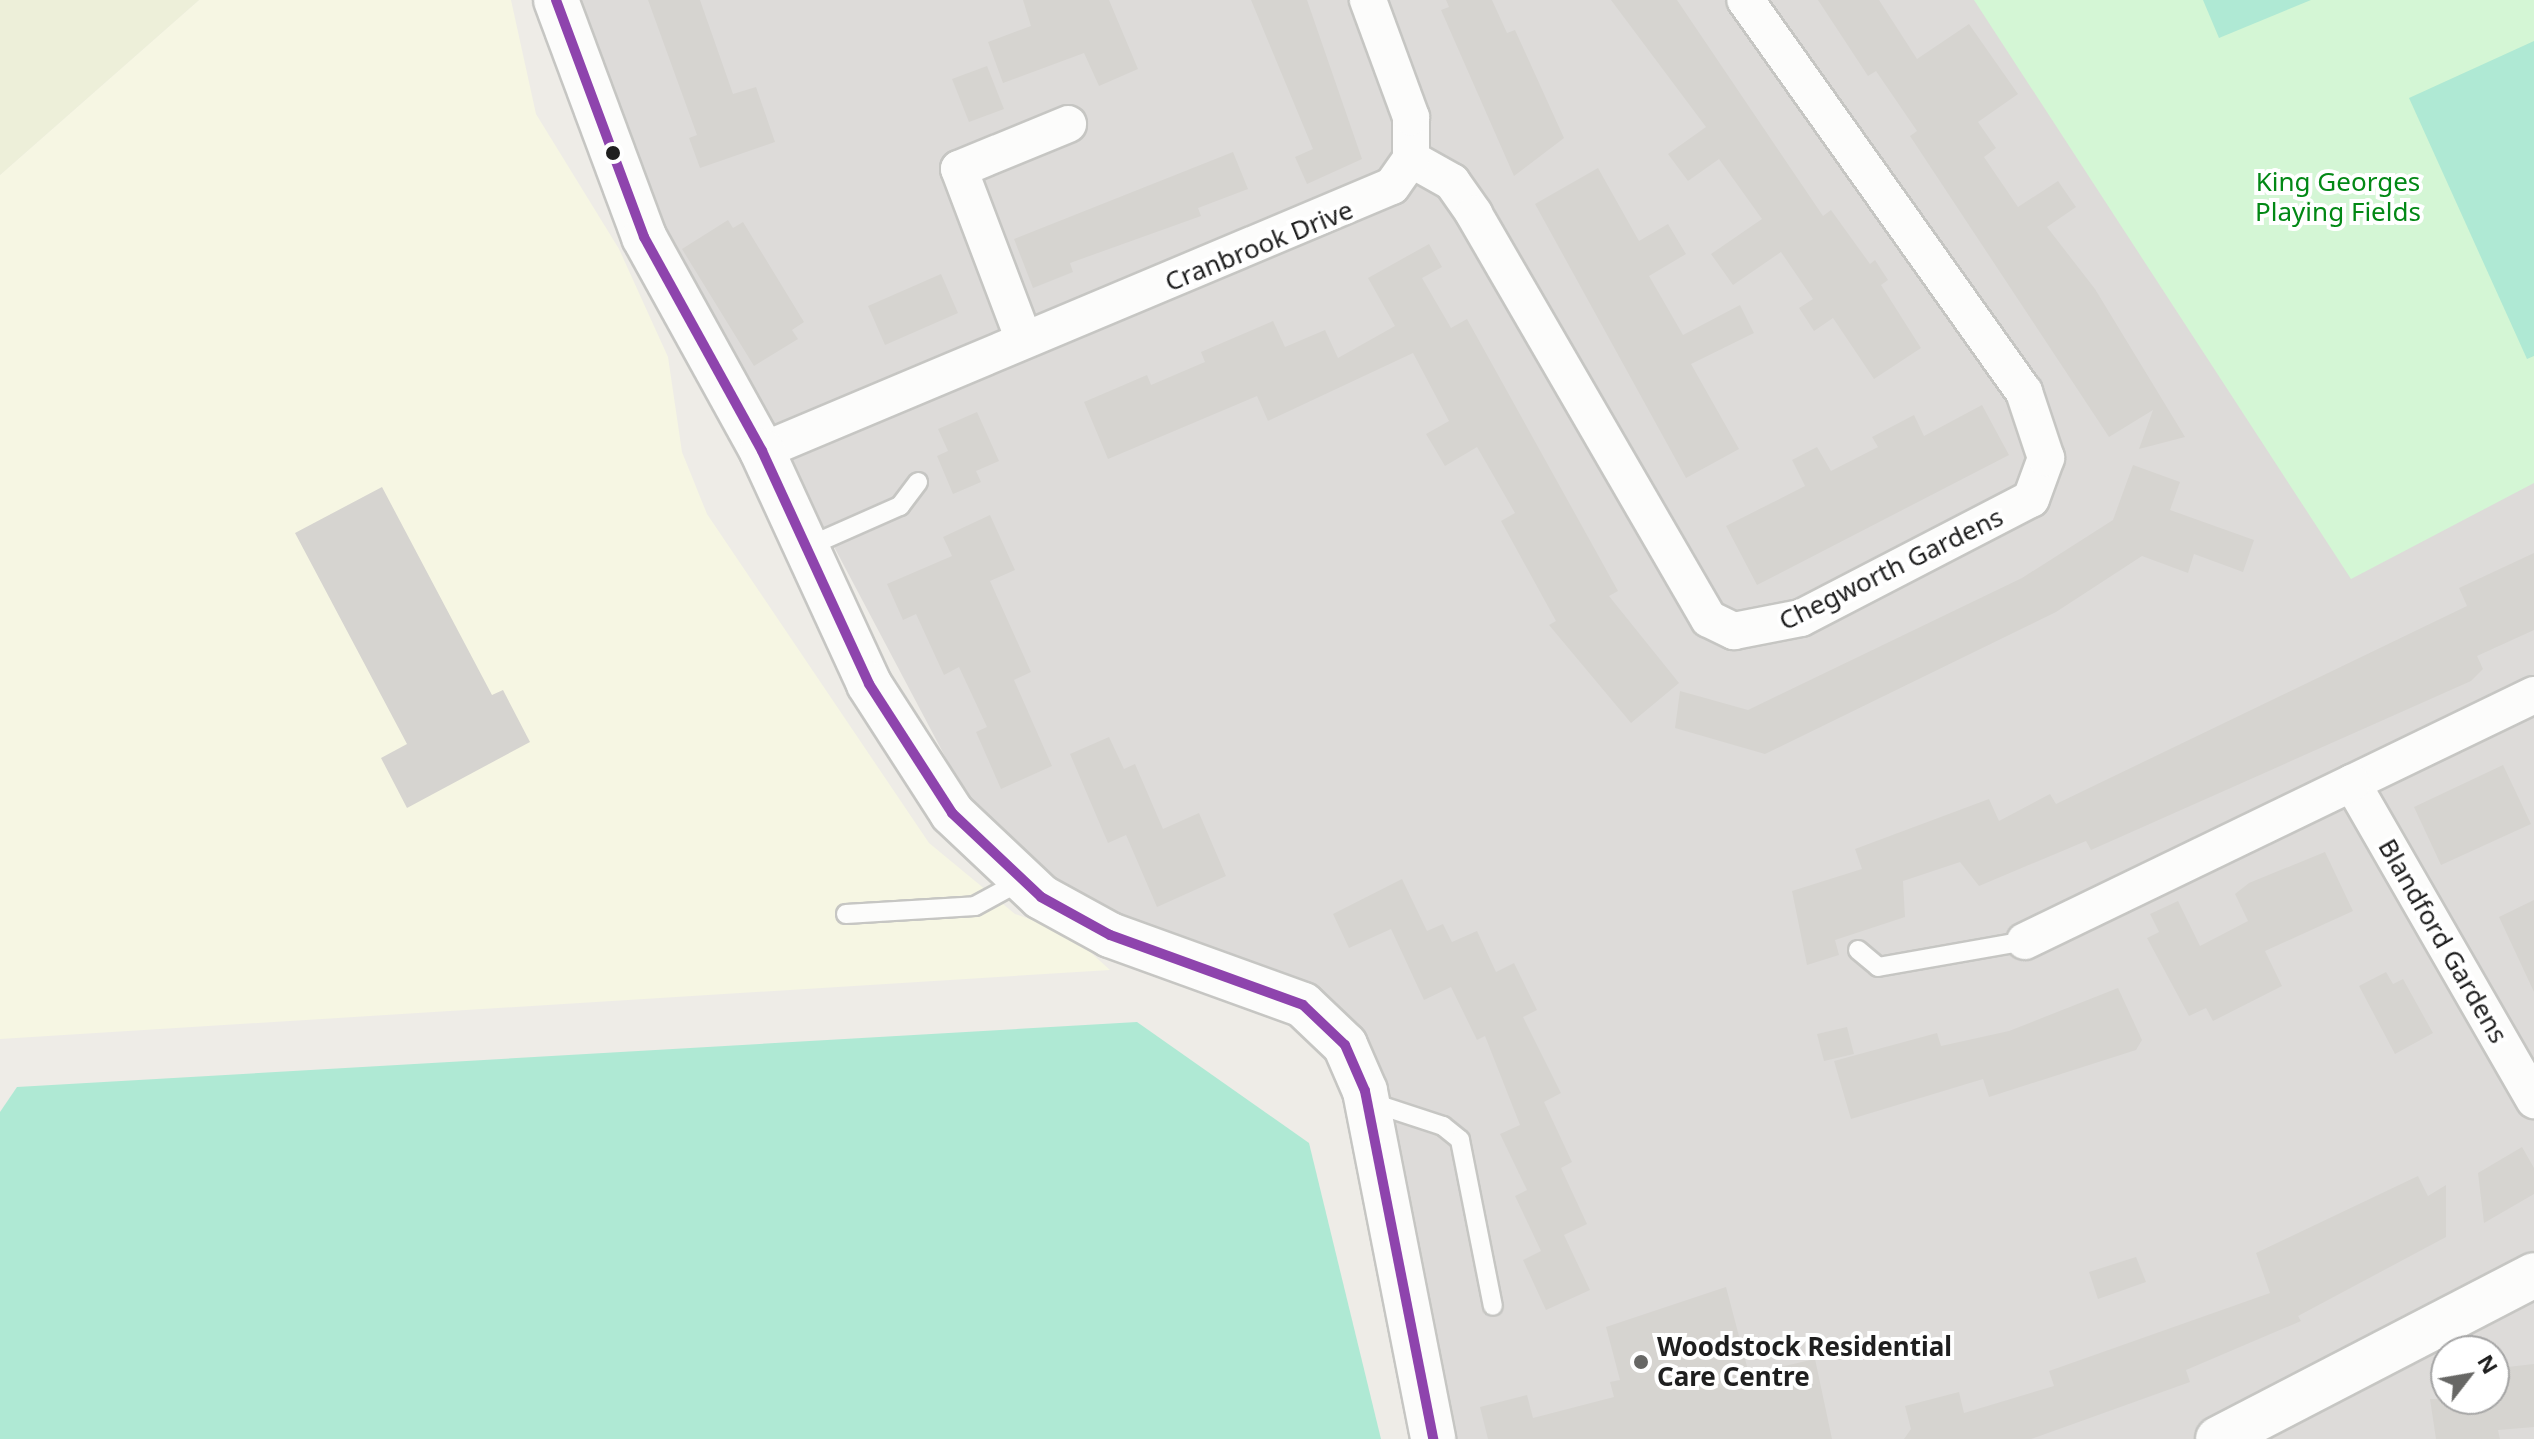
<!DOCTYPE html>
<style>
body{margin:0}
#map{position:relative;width:2534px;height:1439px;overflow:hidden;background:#eeece7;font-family:"Noto Sans",sans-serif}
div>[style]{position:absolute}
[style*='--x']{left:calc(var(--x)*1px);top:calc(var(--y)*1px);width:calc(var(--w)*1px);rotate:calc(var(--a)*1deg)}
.residential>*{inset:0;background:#dddbd9}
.education>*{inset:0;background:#f6f6e3}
.farmland>*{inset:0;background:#edefd9}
.park>*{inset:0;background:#d4f6d5}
.pitch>*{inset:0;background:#afe9d4}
.building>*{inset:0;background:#d6d4d0}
.roads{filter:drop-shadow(2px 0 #c6c6c3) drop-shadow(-2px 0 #c6c6c3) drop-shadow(0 2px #c6c6c3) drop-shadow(0 -2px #c6c6c3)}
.service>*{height:18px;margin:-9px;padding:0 9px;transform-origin:9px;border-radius:9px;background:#fcfcfb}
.minor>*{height:36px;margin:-18px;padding:0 18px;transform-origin:18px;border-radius:18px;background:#fcfcfb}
.tertiary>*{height:44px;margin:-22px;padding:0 22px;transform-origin:22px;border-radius:22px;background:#fcfcfb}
.bus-1>*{height:10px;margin:-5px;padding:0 5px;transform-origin:5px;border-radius:5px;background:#8e44ad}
.dots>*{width:22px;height:22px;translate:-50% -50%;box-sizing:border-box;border:4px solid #fff;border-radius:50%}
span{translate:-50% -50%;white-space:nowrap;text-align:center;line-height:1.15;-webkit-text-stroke:8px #fff;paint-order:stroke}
.park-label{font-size:26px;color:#028815}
.street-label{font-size:26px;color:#1f1f1f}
.poi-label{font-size:26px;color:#1f1f1f;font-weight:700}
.left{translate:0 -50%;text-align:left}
.north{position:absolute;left:2430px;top:1335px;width:80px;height:80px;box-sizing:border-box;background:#fff;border:2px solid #a5a5a5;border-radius:50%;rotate:59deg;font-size:22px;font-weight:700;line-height:32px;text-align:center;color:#1f1f1f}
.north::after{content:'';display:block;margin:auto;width:28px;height:36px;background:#676765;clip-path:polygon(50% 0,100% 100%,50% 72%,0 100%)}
</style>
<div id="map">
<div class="residential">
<div style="clip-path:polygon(evenodd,573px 0,2534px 0,2534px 1439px,1448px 1439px,1341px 1016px,1122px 926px,1052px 879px,966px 796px,607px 118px,573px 0,2446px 1351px,2494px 1351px,2494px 1399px,2446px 1399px,2446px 1351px)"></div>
</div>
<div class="education">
<div style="clip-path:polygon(199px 0,511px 0,536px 114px,619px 249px,668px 357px,682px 452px,707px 514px,929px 843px,1015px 914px,1069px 933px,1110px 970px,0 1039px,0 175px)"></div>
</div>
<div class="farmland">
<div style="clip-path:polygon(0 0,199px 0,0 175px)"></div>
</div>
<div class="park">
<div style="clip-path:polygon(1974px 0,2534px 0,2534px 483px,2351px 579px)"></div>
</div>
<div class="pitch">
<div style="clip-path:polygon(2203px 0,2311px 0,2219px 38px)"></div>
<div style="clip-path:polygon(2534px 41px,2534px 356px,2527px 359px,2409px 98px)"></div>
<div style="clip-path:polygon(1137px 1022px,1309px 1143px,1381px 1439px,0 1439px,0 1112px,17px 1087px)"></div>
</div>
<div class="building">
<div style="clip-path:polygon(648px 0,700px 0,733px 94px,756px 87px,775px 142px,700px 168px,689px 138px,697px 135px)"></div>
<div style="clip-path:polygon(1023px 0,1109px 0,1138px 69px,1099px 86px,1084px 53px,1003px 83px,988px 42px,1031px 26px)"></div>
<div style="clip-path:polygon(1251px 0,1307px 0,1362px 159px,1307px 184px,1295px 157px,1313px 149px)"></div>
<div style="clip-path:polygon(1446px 0,1492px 0,1507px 33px,1515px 30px,1564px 138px,1514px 176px,1441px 10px,1449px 7px)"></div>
<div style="clip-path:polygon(1611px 0,1677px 0,1823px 216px,1831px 210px,1870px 264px,1875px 260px,1888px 280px,1881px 285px,1921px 348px,1874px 379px,1833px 318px,1814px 331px,1799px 308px,1813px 299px,1781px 252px,1733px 285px,1711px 254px,1762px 219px,1719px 159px,1688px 181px,1668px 154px,1706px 127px)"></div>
<div style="clip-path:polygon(1818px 0,1879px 0,1917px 59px,1969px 24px,2018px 94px,1978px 122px,1996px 148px,1984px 157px,2018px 207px,2058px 181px,2076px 207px,2047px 227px,2095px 289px,2185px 437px,2139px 449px,2153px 410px,2109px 437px,1910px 136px,1917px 131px,1876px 71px,1868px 76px)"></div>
<div style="clip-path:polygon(987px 66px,1004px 109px,969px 122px,952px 79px)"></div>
<div style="clip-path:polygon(1233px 152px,1248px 189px,1198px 208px,1201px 216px,1070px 263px,1073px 272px,1033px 288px,1014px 239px)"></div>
<div style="clip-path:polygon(1598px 168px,1639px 241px,1668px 224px,1686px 254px,1649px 276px,1683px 335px,1740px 305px,1754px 333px,1691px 364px,1739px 449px,1686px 478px,1535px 204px)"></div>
<div style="clip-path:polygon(728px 220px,733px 228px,743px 222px,804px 322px,792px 330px,798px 339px,754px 366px,682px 249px)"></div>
<div style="clip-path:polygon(1429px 244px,1442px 267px,1422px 278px,1451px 328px,1467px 319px,1618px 591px,1609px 596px,1679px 683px,1631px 723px,1549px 625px,1556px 621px,1501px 521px,1515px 513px,1477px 447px,1445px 466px,1426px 434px,1449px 421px,1413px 353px,1268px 421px,1257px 396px,1108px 459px,1084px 402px,1147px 375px,1151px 385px,1205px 362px,1201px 352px,1273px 321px,1285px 347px,1325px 330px,1338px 358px,1395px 326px,1368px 278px)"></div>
<div style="clip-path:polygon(941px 274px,958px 313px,885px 345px,868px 306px)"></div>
<div style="clip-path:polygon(1982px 405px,2009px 455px,1757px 585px,1726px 526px,1805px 486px,1792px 460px,1817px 447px,1831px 471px,1878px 447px,1872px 437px,1914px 415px,1924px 436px)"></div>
<div style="clip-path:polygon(977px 412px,999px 461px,976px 471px,981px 482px,953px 494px,937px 456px,948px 451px,938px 429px)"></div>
<div style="clip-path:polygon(2133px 465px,2180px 482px,2170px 510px,2254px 540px,2243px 572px,2194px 554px,2188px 573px,2142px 556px,2056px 612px,1765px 754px,1675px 728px,1680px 691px,1748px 710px,2022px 578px,2113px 520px)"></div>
<div style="clip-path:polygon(382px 487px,492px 695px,503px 690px,530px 742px,407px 808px,381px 758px,407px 744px,295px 533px)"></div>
<div style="clip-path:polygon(990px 515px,1015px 570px,990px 581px,1031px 672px,1014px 680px,1052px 766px,1001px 789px,976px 732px,987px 727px,959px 667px,944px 675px,916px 614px,903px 620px,887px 584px,952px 556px,943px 537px)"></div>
<div style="clip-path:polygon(2534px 553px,2534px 630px,2477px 656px,2483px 669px,2471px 681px,2091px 850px,2086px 841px,1979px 886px,1960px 862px,1903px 881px,1905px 917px,1835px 940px,1839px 955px,1807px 965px,1792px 891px,1862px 869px,1855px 849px,1989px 799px,1999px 821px,2050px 794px,2056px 804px,2467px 606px,2459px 588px)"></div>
<div style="clip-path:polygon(1109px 737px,1124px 769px,1135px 764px,1163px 829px,1199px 813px,1226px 876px,1157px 907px,1126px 835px,1108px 843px,1070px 754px)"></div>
<div style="clip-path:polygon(2503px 765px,2531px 824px,2441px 865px,2414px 807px)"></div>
<div style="clip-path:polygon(2325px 852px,2353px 911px,2265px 951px,2282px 986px,2213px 1021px,2206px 1008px,2189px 1016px,2147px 938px,2159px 932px,2150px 914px,2178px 901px,2200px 946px,2248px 921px,2235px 894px,2249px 883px)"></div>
<div style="clip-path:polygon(1402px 879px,1427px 931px,1443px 924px,1452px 942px,1477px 931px,1496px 972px,1514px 963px,1537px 1010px,1523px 1017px,1561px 1093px,1544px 1102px,1572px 1162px,1561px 1168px,1587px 1224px,1564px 1235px,1590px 1290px,1546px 1310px,1523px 1260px,1541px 1251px,1515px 1196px,1527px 1190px,1500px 1134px,1520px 1125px,1485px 1036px,1477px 1040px,1451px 987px,1424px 1000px,1391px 929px,1349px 948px,1333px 914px)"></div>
<div style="clip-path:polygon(2534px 900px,2534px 992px,2499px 917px)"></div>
<div style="clip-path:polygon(2386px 972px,2393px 984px,2403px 979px,2433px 1033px,2395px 1054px,2359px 986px)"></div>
<div style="clip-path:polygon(2118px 988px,2142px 1040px,2136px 1050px,1989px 1097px,1983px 1079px,1851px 1119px,1834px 1061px,1937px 1033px,1941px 1046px,2009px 1031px)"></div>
<div style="clip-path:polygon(1847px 1027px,1854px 1054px,1824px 1061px,1817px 1034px)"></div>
<div style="clip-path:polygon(2522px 1147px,2534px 1168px,2534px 1194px,2484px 1223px,2478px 1173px)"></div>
<div style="clip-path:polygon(2418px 1176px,2428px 1196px,2446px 1185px,2446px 1237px,2298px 1316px,2301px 1321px,2186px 1370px,2190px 1382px,2031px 1439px,1904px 1439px,1911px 1429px,1905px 1406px,1959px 1392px,1964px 1413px,2054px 1386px,2049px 1371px,2270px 1293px,2256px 1253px)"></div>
<div style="clip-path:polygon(2136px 1257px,2146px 1282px,2098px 1299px,2089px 1272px)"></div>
<div style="clip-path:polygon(1726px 1287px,1749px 1374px,1815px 1359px,1832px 1439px,1488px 1439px,1480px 1407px,1527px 1395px,1533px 1418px,1614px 1397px,1610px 1382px,1620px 1380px,1606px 1327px)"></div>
<div style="clip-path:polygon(2534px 1364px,2534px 1427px,2498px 1430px,2500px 1439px,2436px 1439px,2430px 1399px,2502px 1399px,2499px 1368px)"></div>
</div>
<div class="roads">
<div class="service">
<div style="--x:807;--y:547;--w:102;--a:-23.8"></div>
<div style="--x:900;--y:506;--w:30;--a:-53"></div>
<div style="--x:846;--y:914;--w:129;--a:-3.5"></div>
<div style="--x:975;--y:906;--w:52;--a:-28.5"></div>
<div style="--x:1858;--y:950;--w:26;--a:40"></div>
<div style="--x:1878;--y:967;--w:149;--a:-10"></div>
<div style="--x:1370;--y:1102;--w:77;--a:18.2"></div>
<div style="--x:1443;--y:1126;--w:22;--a:39"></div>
<div style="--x:1460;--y:1140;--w:169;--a:78.8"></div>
</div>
<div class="minor">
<div style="--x:1411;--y:159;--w:47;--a:29.3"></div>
<div style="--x:1452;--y:182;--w:39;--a:55"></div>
<div style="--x:1474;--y:214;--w:468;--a:59.9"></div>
<div style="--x:1709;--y:619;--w:28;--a:26"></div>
<div style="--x:1734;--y:631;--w:68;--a:-11"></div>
<div style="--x:1801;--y:618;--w:259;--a:-27.4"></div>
<div style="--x:2031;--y:499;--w:44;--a:-69.9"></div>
<div style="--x:2046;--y:458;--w:70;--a:-108.4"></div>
<div style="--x:2024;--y:392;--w:481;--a:-125.4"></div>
<div style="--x:1024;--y:340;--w:183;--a:-110.8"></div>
<div style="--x:959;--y:169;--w:118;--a:-22.4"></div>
<div style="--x:762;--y:451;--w:683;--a:-22.81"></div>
<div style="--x:1392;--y:186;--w:33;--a:-55"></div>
<div style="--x:1411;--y:159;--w:42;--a:-90"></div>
<div style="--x:1411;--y:117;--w:125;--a:-110.2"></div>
<div style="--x:2534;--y:695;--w:202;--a:154.2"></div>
<div style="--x:2352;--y:783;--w:366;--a:60.1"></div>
<div style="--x:2025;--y:941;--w:363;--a:-25.8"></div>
</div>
<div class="tertiary">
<div style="--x:556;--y:0;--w:253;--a:69.6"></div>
<div style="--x:644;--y:237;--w:244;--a:61.1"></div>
<div style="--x:762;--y:451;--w:256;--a:65.3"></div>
<div style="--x:869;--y:684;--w:153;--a:57.2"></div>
<div style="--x:952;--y:813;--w:122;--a:43.3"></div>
<div style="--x:1041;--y:897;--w:79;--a:28.8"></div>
<div style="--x:1110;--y:935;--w:205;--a:19.9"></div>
<div style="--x:1303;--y:1005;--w:58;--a:43.6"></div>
<div style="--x:1345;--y:1045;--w:50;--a:66.5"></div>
<div style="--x:1365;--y:1091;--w:355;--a:78.9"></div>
<div style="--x:2218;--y:1439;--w:356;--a:-27.4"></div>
</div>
</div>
<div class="bus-1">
<div style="--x:556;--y:0;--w:253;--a:69.6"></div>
<div style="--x:644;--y:237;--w:244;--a:61.1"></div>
<div style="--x:762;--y:451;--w:256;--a:65.3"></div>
<div style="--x:869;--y:684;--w:153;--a:57.2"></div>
<div style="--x:952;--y:813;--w:122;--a:43.3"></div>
<div style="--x:1041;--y:897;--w:79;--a:28.8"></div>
<div style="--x:1110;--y:935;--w:205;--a:19.9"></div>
<div style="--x:1303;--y:1005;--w:58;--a:43.6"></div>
<div style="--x:1345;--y:1045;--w:50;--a:66.5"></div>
<div style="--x:1365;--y:1091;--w:355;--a:78.9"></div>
</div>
<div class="dots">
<div style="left:613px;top:153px;background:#1f1f1f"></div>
<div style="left:1641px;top:1362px;background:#676765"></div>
</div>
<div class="park-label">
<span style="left:2338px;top:197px">King Georges<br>Playing Fields</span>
</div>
<div class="street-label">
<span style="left:1259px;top:246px;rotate:-22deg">Cranbrook Drive</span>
<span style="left:1891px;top:569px;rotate:-26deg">Chegworth Gardens</span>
<span style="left:2443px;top:941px;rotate:60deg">Blandford Gardens</span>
</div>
<div class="poi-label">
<span class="left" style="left:1657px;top:1362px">Woodstock Residential<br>Care Centre</span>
</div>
<div class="north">N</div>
</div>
